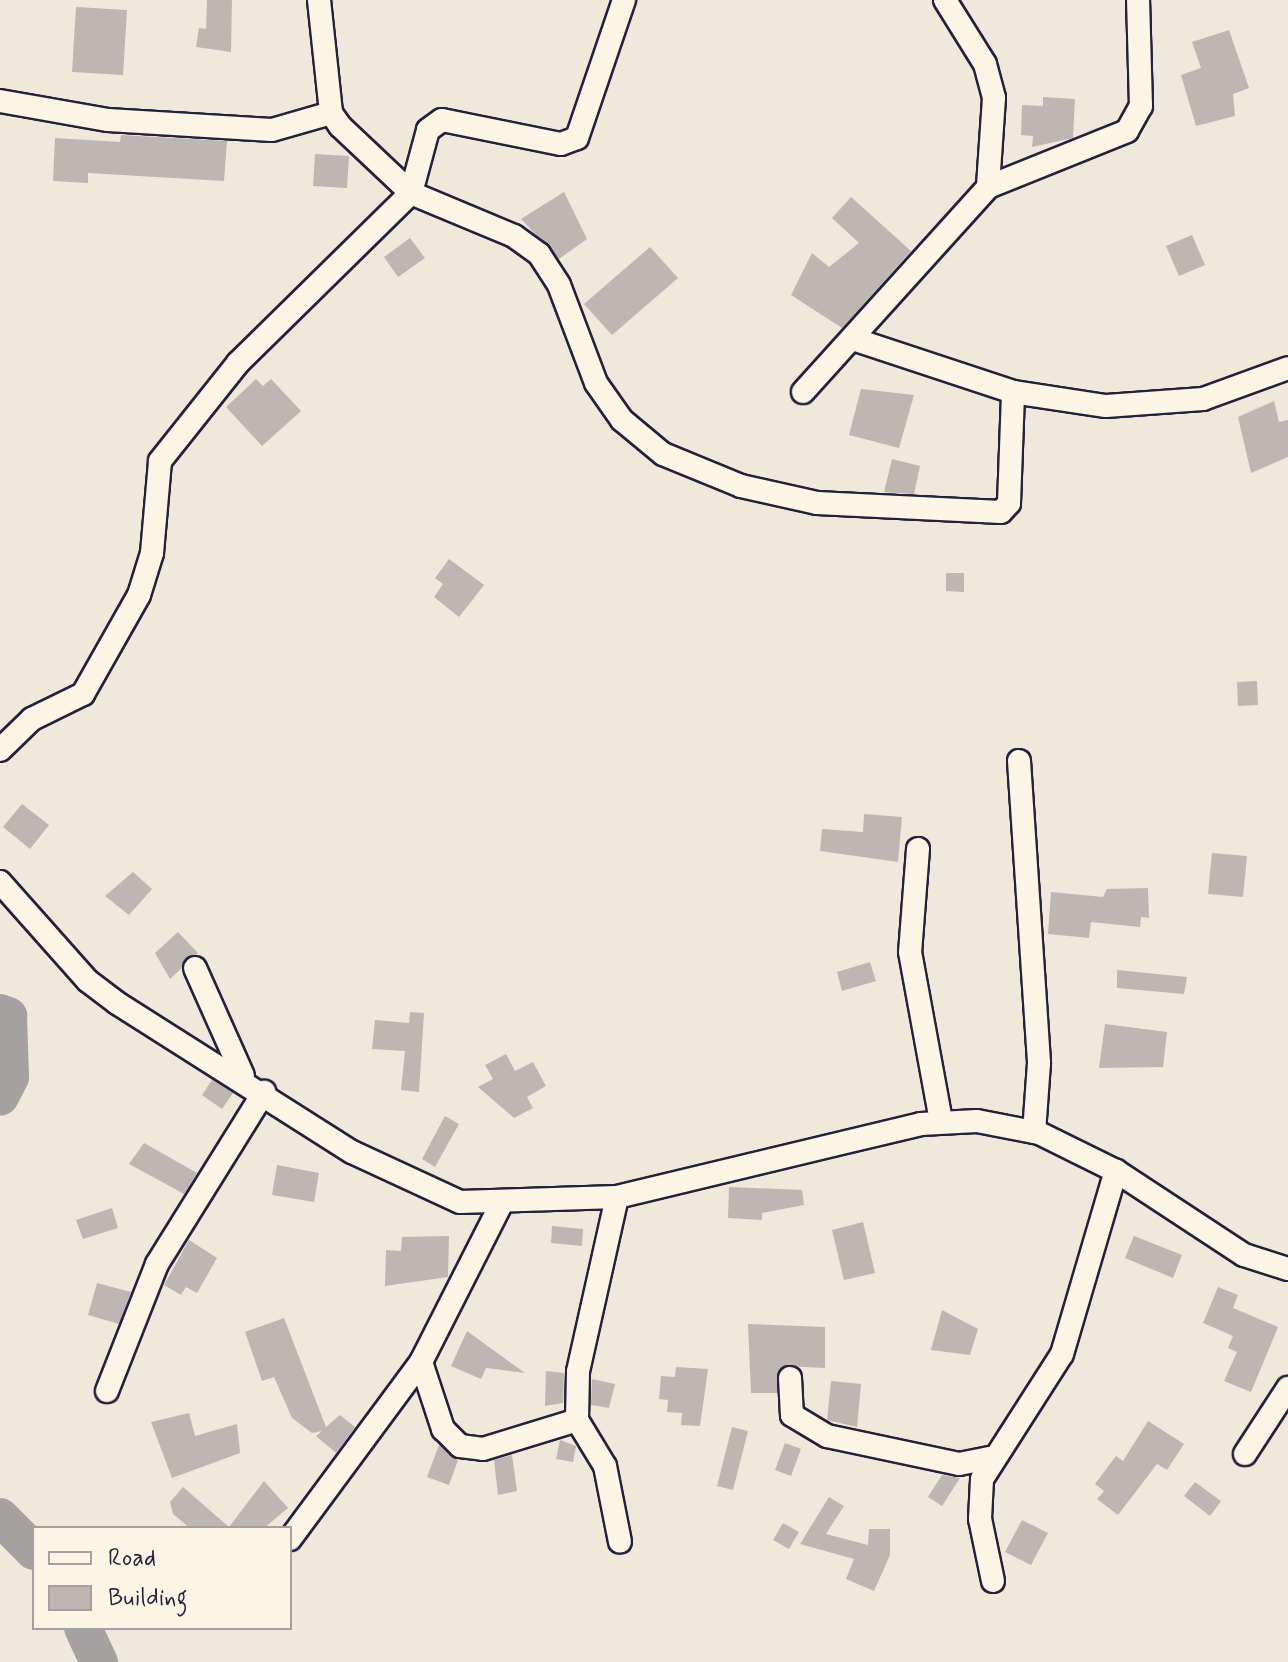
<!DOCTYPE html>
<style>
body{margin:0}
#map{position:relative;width:1288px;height:1662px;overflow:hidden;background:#efe8db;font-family:Mynerve,sans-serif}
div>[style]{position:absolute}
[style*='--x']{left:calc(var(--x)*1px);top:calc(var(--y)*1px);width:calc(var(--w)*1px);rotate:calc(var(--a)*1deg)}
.river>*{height:38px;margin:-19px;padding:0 19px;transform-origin:19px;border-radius:19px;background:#a6a2a2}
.building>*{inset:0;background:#bcb7b3}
.roads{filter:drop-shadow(2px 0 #22223b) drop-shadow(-2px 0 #22223b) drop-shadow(0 2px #22223b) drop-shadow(0 -2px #22223b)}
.minor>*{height:22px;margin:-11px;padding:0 11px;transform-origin:11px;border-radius:11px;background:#fcf5e5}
span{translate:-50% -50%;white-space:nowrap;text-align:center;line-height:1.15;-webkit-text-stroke:6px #fcf5e5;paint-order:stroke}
.legend{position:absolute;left:32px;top:1526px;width:260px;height:104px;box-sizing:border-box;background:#fcf5e5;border:2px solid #a5a1a1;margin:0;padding:10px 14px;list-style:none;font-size:24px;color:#22223b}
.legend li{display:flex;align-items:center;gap:16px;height:40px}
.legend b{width:40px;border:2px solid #a5a1a1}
</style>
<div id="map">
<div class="river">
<div style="--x:0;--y:1013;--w:9;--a:21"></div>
<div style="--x:8;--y:1016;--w:61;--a:88.1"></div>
<div style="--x:10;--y:1077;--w:22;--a:117"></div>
<div style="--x:0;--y:1517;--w:48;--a:45"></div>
<div style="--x:83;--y:1628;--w:38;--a:65"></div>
</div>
<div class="building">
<div style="clip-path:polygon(207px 0,232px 0,231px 52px,196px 47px,199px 28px,206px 29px)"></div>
<div style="clip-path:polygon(76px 7px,127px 10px,123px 75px,72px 72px)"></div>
<div style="clip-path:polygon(1229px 30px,1249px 88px,1233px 94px,1235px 116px,1196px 126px,1181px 75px,1201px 68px,1192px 42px)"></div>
<div style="clip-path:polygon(1043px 97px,1075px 99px,1073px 138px,1032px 147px,1033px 136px,1021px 135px,1022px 105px,1043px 106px)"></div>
<div style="clip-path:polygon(121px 135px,227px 141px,224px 181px,88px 173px,88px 183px,53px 181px,55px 138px,120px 142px)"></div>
<div style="clip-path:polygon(315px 154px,349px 156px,347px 188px,313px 186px)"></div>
<div style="clip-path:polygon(564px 192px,587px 239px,559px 259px,521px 219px)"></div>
<div style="clip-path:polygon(851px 197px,911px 251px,842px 328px,791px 295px,812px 253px,829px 267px,859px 243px,832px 218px)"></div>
<div style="clip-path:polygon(1192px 235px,1205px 265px,1179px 276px,1166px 246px)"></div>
<div style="clip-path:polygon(410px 238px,425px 258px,398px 277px,384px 257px)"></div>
<div style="clip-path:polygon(650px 247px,678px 278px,612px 335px,584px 304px)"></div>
<div style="clip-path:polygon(256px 379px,263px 386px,271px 379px,301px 411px,262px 446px,226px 407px)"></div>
<div style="clip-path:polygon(861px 389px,914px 395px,899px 448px,849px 435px)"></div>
<div style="clip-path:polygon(1274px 401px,1279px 422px,1288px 420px,1288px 457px,1251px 473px,1238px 417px)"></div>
<div style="clip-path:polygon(892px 459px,920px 466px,914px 494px,884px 492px)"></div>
<div style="clip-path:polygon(449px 559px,484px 585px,459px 617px,434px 597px,443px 584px,435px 578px)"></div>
<div style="clip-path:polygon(946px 573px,964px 573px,964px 592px,946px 591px)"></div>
<div style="clip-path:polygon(1257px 681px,1258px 705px,1238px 706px,1237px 682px)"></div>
<div style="clip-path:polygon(22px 804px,49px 825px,30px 849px,3px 827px)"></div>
<div style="clip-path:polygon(864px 814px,902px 817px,898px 862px,820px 851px,822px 829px,863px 832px)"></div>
<div style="clip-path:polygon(1212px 853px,1247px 856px,1243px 897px,1208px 894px)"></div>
<div style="clip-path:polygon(133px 872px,152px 889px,129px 915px,105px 896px)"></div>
<div style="clip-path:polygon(1148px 888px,1149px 918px,1141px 917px,1140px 927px,1091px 922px,1089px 938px,1048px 934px,1051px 892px,1103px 897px,1107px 889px)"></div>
<div style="clip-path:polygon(178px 932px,198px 953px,170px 979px,155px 953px)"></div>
<div style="clip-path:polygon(870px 962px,876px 981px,842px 991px,837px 972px)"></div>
<div style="clip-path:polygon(1117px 970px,1187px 977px,1184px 994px,1117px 988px)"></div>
<div style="clip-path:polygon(410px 1012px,424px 1013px,419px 1092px,401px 1090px,405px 1051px,372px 1049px,375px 1020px,409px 1023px)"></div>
<div style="clip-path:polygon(1105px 1024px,1167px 1032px,1163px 1067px,1099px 1068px)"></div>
<div style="clip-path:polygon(506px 1054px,515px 1071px,533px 1062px,546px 1086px,527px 1097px,533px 1108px,514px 1118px,478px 1087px,493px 1079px,485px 1065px)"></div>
<div style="clip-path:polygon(212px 1080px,233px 1093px,222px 1109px,202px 1095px)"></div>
<div style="clip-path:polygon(445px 1116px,459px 1124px,435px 1167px,422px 1159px)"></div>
<div style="clip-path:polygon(144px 1143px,197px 1173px,184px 1194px,129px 1164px)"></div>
<div style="clip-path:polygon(277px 1165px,319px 1173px,314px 1202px,272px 1195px)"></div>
<div style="clip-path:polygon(729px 1187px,802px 1190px,804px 1205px,762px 1213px,762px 1220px,728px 1218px)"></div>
<div style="clip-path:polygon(112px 1208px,118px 1228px,83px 1239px,76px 1220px)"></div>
<div style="clip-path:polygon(863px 1222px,875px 1273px,844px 1280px,832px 1230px)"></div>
<div style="clip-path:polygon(552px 1226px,583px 1229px,582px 1246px,551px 1243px)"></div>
<div style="clip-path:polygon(449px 1236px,448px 1277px,385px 1286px,386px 1250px,401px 1251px,402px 1237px)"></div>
<div style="clip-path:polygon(1134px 1236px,1182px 1255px,1173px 1278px,1125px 1258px)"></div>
<div style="clip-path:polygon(189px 1240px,217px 1258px,197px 1293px,186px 1287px,181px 1295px,164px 1285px)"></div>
<div style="clip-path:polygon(97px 1283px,131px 1292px,119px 1324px,88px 1315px)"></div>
<div style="clip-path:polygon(1218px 1287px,1238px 1295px,1233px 1308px,1278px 1327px,1251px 1392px,1224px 1381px,1237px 1352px,1228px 1348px,1233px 1336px,1203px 1323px)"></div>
<div style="clip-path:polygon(942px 1310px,978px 1329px,970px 1355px,931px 1350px)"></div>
<div style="clip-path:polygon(284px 1318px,326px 1427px,340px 1415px,355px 1427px,336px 1453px,316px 1436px,322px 1431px,312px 1433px,292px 1418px,274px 1377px,262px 1381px,245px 1332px)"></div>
<div style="clip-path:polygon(748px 1324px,825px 1327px,825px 1368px,783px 1366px,777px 1393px,751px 1393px)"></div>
<div style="clip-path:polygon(467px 1331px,525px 1373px,486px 1368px,481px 1379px,451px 1366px)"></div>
<div style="clip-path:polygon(676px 1367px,708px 1369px,700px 1426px,681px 1425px,682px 1413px,667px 1412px,668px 1400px,659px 1399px,661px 1376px,675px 1377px)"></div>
<div style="clip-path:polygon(546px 1371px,564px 1373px,563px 1403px,545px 1406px)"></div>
<div style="clip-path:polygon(592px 1379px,615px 1384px,609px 1408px,591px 1405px)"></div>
<div style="clip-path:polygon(831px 1381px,861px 1384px,857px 1427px,827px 1420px)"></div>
<div style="clip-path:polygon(189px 1413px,195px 1436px,237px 1424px,240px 1453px,172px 1478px,151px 1422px)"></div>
<div style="clip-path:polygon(1148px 1421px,1184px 1444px,1167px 1470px,1157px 1464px,1118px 1515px,1097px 1499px,1104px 1491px,1095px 1484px,1116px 1456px,1123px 1461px)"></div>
<div style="clip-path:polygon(732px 1427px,748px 1431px,733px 1490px,717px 1486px)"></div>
<div style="clip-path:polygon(560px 1440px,576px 1446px,573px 1462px,556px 1459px)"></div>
<div style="clip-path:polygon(785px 1443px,801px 1449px,791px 1476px,775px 1470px)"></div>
<div style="clip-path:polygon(439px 1445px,458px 1460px,449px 1485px,427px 1477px)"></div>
<div style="clip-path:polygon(512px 1455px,517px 1491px,498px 1495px,494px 1460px)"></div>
<div style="clip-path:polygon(942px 1475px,960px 1478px,942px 1506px,928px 1497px)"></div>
<div style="clip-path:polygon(264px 1481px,288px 1508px,264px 1528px,190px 1528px,173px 1514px,170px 1502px,183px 1487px,229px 1527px)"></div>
<div style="clip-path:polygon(1195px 1482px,1221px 1501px,1210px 1516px,1184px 1496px)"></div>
<div style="clip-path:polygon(829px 1497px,844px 1506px,826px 1534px,868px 1545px,869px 1529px,890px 1529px,890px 1555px,874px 1591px,846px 1579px,854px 1559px,800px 1544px)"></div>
<div style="clip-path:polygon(1022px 1520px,1048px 1533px,1031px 1565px,1005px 1552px)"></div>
<div style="clip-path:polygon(783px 1523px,799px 1532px,789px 1549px,773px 1540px)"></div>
</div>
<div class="roads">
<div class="minor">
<div style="--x:319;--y:0;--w:114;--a:83.9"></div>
<div style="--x:331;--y:113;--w:16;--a:55"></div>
<div style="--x:340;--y:126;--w:98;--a:43.3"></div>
<div style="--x:411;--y:193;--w:112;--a:22.7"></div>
<div style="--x:514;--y:236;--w:31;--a:36"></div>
<div style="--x:539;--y:254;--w:37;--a:57"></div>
<div style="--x:559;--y:285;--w:105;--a:69.3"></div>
<div style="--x:596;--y:383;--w:45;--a:54.9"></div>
<div style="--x:622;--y:420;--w:53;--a:39.7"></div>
<div style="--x:663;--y:454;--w:84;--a:22.3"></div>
<div style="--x:741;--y:486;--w:78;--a:12.6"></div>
<div style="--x:817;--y:503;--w:184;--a:2.8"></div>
<div style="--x:1001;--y:512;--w:12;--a:-48"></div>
<div style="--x:1009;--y:503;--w:111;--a:-87.9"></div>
<div style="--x:945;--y:0;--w:75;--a:58"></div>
<div style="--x:985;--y:64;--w:35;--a:75"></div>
<div style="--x:994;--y:98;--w:89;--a:93.9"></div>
<div style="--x:0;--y:101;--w:110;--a:10"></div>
<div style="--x:108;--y:120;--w:164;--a:3.5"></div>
<div style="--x:272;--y:130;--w:61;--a:-16.1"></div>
<div style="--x:856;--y:340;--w:165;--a:18.3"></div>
<div style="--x:1013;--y:392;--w:94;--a:8.6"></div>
<div style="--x:1106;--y:406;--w:97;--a:-4.1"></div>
<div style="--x:1203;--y:399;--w:90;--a:-20"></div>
<div style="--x:803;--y:392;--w:276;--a:-47.9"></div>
<div style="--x:988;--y:187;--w:150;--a:-21.9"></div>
<div style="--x:1127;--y:131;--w:29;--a:-61"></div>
<div style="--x:1141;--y:106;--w:106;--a:-91.6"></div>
<div style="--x:0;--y:750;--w:45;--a:-44.1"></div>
<div style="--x:32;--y:719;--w:57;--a:-26.1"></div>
<div style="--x:83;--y:694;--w:114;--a:-60.5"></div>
<div style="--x:139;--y:595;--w:44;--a:-72.8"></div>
<div style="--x:152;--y:553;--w:92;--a:-85"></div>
<div style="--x:160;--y:461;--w:125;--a:-51.5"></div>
<div style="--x:238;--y:363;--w:243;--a:-44.5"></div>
<div style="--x:411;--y:193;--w:65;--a:-74.9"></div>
<div style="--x:428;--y:130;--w:17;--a:-36"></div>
<div style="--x:442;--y:120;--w:121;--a:11.4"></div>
<div style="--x:561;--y:144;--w:17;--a:-21"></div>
<div style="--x:577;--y:138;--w:146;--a:-71.2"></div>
<div style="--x:1019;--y:761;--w:303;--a:86.2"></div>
<div style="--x:1039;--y:1063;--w:69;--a:94.1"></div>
<div style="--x:918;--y:849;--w:103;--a:94.4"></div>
<div style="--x:910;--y:952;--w:172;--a:79.6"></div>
<div style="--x:0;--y:882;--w:132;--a:48.4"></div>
<div style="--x:88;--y:981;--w:36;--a:37"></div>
<div style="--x:117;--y:1003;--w:278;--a:32.4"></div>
<div style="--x:352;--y:1152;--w:119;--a:24.8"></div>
<div style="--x:460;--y:1202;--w:157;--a:-1.8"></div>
<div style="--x:617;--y:1197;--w:313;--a:-13.5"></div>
<div style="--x:921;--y:1124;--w:56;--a:-3.1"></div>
<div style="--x:977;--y:1121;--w:63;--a:11"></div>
<div style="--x:1039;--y:1133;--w:86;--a:26.3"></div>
<div style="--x:1116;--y:1171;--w:153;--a:33.3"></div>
<div style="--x:1244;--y:1255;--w:46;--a:17.7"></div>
<div style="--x:195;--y:968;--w:118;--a:66"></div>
<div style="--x:617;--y:1197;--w:179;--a:102.6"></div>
<div style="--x:578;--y:1372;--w:48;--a:91.2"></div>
<div style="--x:577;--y:1420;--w:54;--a:58.7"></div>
<div style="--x:605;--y:1466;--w:77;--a:78.8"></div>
<div style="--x:421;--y:1362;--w:71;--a:71.8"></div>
<div style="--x:443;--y:1429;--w:24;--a:45"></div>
<div style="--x:460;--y:1446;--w:23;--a:7"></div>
<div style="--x:483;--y:1449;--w:98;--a:-17.1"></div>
<div style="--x:790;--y:1378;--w:37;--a:87"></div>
<div style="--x:792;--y:1415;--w:41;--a:31"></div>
<div style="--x:827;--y:1436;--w:135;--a:12"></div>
<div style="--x:959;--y:1464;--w:32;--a:-11"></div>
<div style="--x:107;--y:1391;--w:136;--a:-68.5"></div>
<div style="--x:157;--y:1264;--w:203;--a:-58.1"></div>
<div style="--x:1245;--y:1454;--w:79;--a:-56.9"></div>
<div style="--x:290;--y:1539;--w:220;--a:-53.5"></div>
<div style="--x:421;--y:1362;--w:175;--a:-63.1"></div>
<div style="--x:993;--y:1581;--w:63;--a:-101.8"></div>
<div style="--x:980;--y:1519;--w:40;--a:-87.1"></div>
<div style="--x:982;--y:1479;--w:148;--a:-57.4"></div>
<div style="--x:1062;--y:1354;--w:191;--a:-73.6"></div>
</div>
</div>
<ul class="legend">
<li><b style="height:10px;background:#fcf5e5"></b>Road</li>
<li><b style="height:22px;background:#bcb7b3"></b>Building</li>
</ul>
</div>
